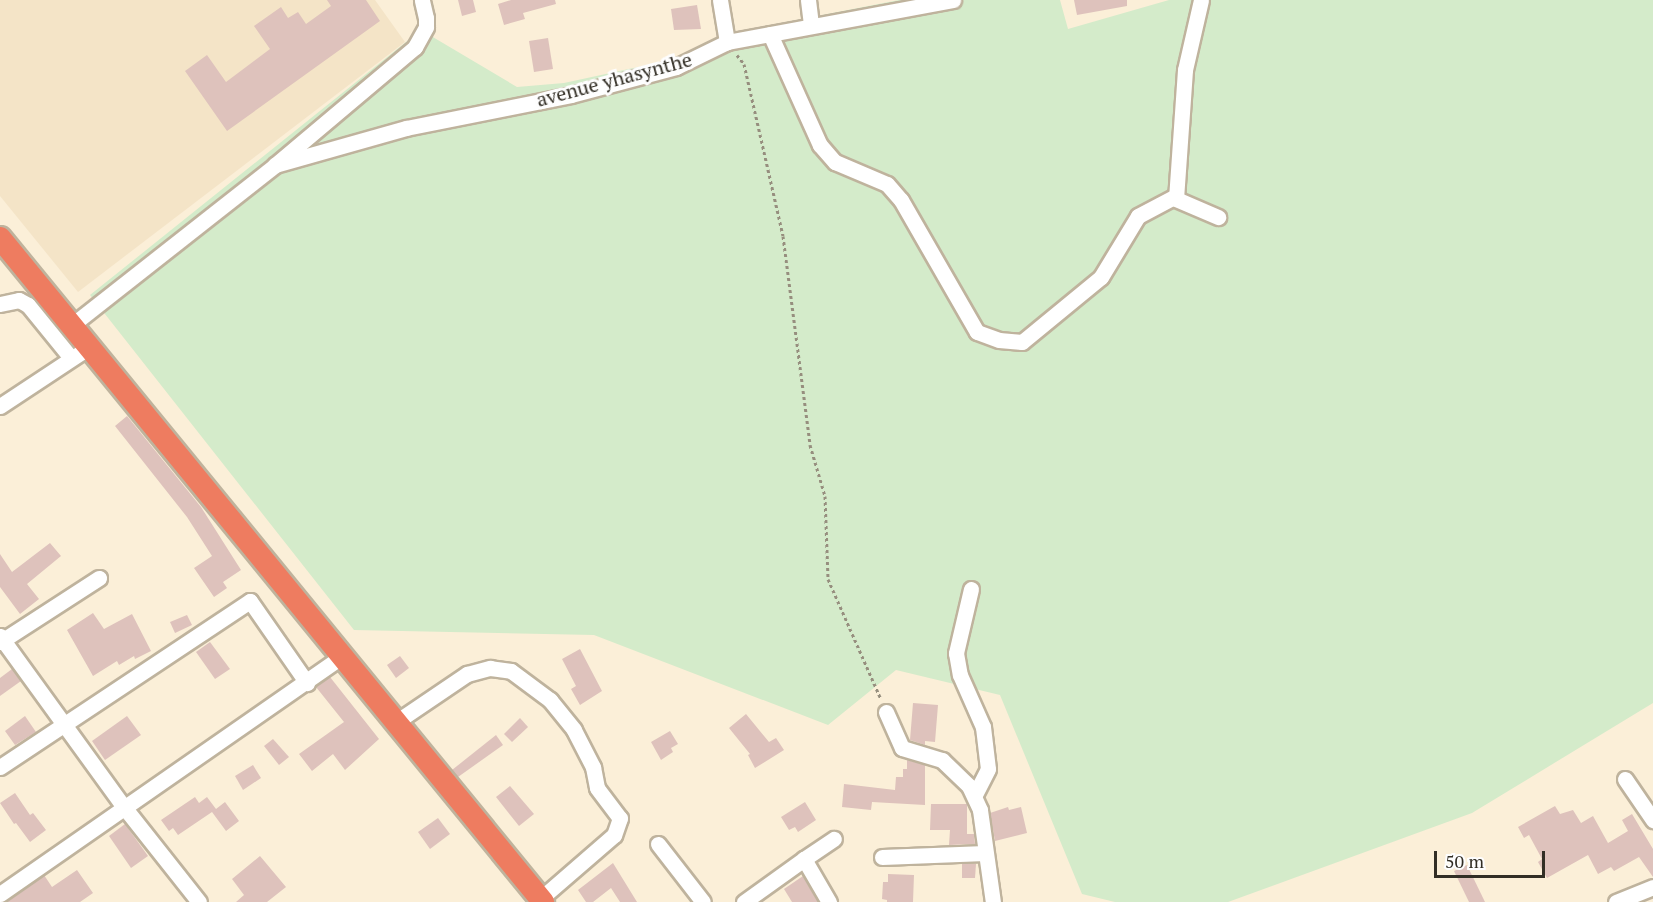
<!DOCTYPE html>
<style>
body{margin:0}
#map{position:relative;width:1653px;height:902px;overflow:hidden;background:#fbefd8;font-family:"PT Serif",serif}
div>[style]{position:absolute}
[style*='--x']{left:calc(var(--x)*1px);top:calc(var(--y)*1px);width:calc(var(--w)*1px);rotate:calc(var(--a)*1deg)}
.built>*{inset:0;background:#f4e4c7}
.green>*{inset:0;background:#d4ebca}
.building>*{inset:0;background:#dec2bc}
.path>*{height:3px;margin-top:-1.5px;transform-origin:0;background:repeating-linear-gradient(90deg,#968e7e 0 3px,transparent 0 6px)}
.roads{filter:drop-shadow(2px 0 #bfb39d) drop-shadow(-2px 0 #bfb39d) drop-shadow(0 2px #bfb39d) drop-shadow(0 -2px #bfb39d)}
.minor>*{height:15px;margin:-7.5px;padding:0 7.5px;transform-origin:7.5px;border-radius:7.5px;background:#fff}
.highway>*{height:22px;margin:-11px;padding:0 11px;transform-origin:11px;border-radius:11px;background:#ee7c60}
span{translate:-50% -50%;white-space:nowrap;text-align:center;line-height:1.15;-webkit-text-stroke:6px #fefefe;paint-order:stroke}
.street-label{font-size:20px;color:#322e25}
.scale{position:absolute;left:1434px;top:851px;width:111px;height:27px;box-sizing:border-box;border:3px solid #322e25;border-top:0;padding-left:8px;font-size:18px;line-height:21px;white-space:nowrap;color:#322e25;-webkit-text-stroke:4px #fefefe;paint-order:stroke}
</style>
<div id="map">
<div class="built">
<div style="clip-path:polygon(0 0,375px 0,405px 42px,78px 292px,0 196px)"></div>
</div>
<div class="green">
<div style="clip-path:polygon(899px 0,1060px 0,1068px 29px,1169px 0,1653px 0,1653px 703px,1472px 813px,1228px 902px,1115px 902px,1082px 894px,1000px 695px,896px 670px,828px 725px,594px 635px,354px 630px,90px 295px,421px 30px,517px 87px,564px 83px,712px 51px,756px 28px)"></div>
</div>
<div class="building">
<div style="clip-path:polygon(327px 0,366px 0,380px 21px,227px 131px,185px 71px,207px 55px,226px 82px,270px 49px,254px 26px,281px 7px,288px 18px,298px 12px,306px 24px,331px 6px)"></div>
<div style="clip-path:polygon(458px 0,473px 0,476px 12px,462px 16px)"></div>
<div style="clip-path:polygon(511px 0,555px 0,556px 4px,523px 13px,525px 19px,504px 25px,498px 4px)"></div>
<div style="clip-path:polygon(1074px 0,1127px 0,1127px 6px,1077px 15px)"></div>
<div style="clip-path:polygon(697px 5px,701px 29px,674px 30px,671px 9px)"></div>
<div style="clip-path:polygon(548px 38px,553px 69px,534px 72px,529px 41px)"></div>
<div style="clip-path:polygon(127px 416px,201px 507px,241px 570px,223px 582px,227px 588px,214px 597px,194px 568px,212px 556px,187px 517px,115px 426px)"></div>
<div style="clip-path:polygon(50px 543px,61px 556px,27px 584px,39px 599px,20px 614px,0 587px,0 554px,12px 572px)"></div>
<div style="clip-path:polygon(93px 613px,104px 629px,132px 614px,151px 651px,135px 659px,134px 656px,119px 665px,117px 661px,93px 676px,67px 630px)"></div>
<div style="clip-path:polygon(187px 615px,192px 625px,175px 633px,170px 622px)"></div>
<div style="clip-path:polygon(210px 642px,230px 669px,215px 679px,196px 652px)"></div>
<div style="clip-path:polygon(580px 649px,602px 691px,580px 705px,571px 689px,576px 686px,562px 659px)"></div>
<div style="clip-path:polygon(400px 656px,409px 668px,396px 678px,387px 665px)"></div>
<div style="clip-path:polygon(12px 669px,21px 681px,0 696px,0 678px)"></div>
<div style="clip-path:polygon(330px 677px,379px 739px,345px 770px,333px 754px,312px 771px,299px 754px,344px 722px,316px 687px)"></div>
<div style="clip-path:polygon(913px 703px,938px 705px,935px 742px,925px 741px,925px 745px,910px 740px)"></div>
<div style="clip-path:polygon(746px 714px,769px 742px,776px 738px,784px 750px,755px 768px,748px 755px,750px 754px,729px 728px)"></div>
<div style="clip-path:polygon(25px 716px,36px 732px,15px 745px,5px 731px)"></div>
<div style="clip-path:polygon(127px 716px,141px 735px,105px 760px,92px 741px)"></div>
<div style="clip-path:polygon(520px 718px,528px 727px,512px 742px,504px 734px)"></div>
<div style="clip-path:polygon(670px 731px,678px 744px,671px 748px,673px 752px,661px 760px,651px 742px)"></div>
<div style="clip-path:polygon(496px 735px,503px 745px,458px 777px,452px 770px)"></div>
<div style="clip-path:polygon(273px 739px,289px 757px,279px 765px,264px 746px)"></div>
<div style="clip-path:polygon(907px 760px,925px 765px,925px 805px,872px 802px,871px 810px,842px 807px,844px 784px,895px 790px,896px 777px,903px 777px,903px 769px,907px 769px)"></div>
<div style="clip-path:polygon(253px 765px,261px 778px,243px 790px,235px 776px)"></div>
<div style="clip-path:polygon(510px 786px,534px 814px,519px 826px,496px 797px)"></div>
<div style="clip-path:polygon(15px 793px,30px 815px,33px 813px,46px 830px,30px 842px,16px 823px,14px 824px,0 803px)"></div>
<div style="clip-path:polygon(195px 797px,199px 803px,207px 797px,216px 809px,225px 802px,239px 821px,226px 831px,212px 812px,178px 835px,173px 828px,169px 831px,161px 820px)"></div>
<div style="clip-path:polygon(805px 802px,816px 820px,798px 832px,795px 827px,789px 830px,781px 817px)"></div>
<div style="clip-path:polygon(931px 804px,967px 804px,967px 834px,974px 834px,975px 844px,949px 845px,950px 830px,930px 830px)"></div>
<div style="clip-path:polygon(1555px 806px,1560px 814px,1573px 810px,1581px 823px,1593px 816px,1608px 843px,1628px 831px,1622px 820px,1632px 814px,1653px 849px,1653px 877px,1639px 857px,1614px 871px,1611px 867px,1598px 874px,1588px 855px,1547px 878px,1538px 862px,1542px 859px,1529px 835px,1524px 838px,1518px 827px)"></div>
<div style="clip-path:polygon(1008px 807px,1009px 810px,1021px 807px,1027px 833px,995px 841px,990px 813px)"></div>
<div style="clip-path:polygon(438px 818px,450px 834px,430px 849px,418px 832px)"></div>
<div style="clip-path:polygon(125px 824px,148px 856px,131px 868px,109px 836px)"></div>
<div style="clip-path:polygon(260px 856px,286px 887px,267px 902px,236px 902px,244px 895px,232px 879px)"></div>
<div style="clip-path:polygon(613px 863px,637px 902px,620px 902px,611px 888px,593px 902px,586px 902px,578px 890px)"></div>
<div style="clip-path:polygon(962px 864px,976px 864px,975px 878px,962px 878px)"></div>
<div style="clip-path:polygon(1467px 865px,1485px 902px,1469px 902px,1454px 871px)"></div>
<div style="clip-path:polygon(77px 870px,93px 893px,80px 902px,6px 902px,44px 875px,52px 887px)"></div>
<div style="clip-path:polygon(888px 874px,914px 875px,913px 902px,887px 902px,887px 900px,882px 899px,883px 882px,888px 882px)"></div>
<div style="clip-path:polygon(803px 876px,818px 902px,792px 902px,784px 889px)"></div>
</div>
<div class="path">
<div style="--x:737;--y:55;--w:11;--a:52"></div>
<div style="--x:744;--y:64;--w:176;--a:77.2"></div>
<div style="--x:783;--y:236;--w:211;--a:82.6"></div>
<div style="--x:810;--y:445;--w:53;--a:73.6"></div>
<div style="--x:825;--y:496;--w:83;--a:87.9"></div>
<div style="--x:828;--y:579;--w:131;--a:66.2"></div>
</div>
<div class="roads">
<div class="minor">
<div style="--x:720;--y:0;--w:43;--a:80.5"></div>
<div style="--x:808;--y:0;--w:26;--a:83"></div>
<div style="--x:1201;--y:0;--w:72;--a:102.9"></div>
<div style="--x:1185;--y:70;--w:129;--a:94"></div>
<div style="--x:1176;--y:199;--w:46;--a:23.2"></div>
<div style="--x:770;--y:34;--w:122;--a:65.8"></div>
<div style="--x:820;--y:145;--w:23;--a:49"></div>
<div style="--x:835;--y:162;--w:56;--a:22.9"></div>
<div style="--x:887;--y:184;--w:21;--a:49"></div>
<div style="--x:901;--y:200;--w:152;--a:60.1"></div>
<div style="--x:977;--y:332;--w:23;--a:20"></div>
<div style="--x:999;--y:340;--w:23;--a:5"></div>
<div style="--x:1022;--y:342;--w:102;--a:-39.4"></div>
<div style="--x:1101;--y:277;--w:71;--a:-58.8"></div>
<div style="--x:1138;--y:216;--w:43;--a:-27.8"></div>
<div style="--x:275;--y:165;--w:136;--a:-15.8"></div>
<div style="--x:406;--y:128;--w:168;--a:-11.3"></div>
<div style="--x:571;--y:95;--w:109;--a:-14.9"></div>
<div style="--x:676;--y:67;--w:57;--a:-26.1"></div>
<div style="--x:727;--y:42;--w:230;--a:-10.5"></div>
<div style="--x:0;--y:304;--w:19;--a:-12"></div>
<div style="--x:19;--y:300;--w:10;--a:29"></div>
<div style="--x:28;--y:305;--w:68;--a:50.9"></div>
<div style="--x:72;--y:325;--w:258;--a:-38.2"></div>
<div style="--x:275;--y:165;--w:183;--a:-40.1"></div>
<div style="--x:415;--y:47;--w:23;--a:-61"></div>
<div style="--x:426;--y:27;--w:9;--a:-90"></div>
<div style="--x:426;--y:18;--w:18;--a:-103"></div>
<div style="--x:0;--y:406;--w:107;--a:-33.5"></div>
<div style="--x:971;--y:589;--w:66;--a:103.2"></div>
<div style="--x:956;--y:653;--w:22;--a:80"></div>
<div style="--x:960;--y:675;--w:57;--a:66.1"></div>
<div style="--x:983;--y:727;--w:42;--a:83.2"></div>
<div style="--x:988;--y:769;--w:30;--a:117"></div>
<div style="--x:0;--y:636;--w:211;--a:54.1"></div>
<div style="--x:124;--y:807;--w:121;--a:51.7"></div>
<div style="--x:0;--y:642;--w:118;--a:-32.9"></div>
<div style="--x:886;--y:712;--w:39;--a:66"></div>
<div style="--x:902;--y:748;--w:42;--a:16.7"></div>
<div style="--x:942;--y:760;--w:37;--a:44"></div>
<div style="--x:969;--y:786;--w:26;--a:65"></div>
<div style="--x:980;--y:810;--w:93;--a:82"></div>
<div style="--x:396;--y:722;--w:86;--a:-34.1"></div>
<div style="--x:467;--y:674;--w:24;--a:-15"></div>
<div style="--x:490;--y:668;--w:21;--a:8"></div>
<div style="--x:511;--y:671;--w:49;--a:36.6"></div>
<div style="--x:550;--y:700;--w:38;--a:51"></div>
<div style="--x:574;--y:730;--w:42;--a:62.8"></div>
<div style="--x:593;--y:767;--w:21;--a:79"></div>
<div style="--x:597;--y:788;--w:38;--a:53"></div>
<div style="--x:620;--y:818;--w:18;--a:109"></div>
<div style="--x:614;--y:835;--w:98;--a:139.1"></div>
<div style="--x:0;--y:767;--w:300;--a:-33.6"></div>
<div style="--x:250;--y:601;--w:100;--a:55.2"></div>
<div style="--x:1625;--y:779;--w:50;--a:55.7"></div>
<div style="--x:658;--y:844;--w:73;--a:52.2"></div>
<div style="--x:882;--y:857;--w:103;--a:-2.2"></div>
<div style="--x:0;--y:894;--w:417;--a:-34.8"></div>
<div style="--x:744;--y:902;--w:74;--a:-35.6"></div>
<div style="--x:829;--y:902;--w:50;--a:-120.2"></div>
<div style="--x:804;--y:859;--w:36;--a:-34"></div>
<div style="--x:1616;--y:902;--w:40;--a:-22"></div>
</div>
<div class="highway">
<div style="--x:0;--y:238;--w:858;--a:50.72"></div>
</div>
</div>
<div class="street-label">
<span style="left:614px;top:79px;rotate:-15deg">avenue yhasynthe</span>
</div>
<div class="scale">50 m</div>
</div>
